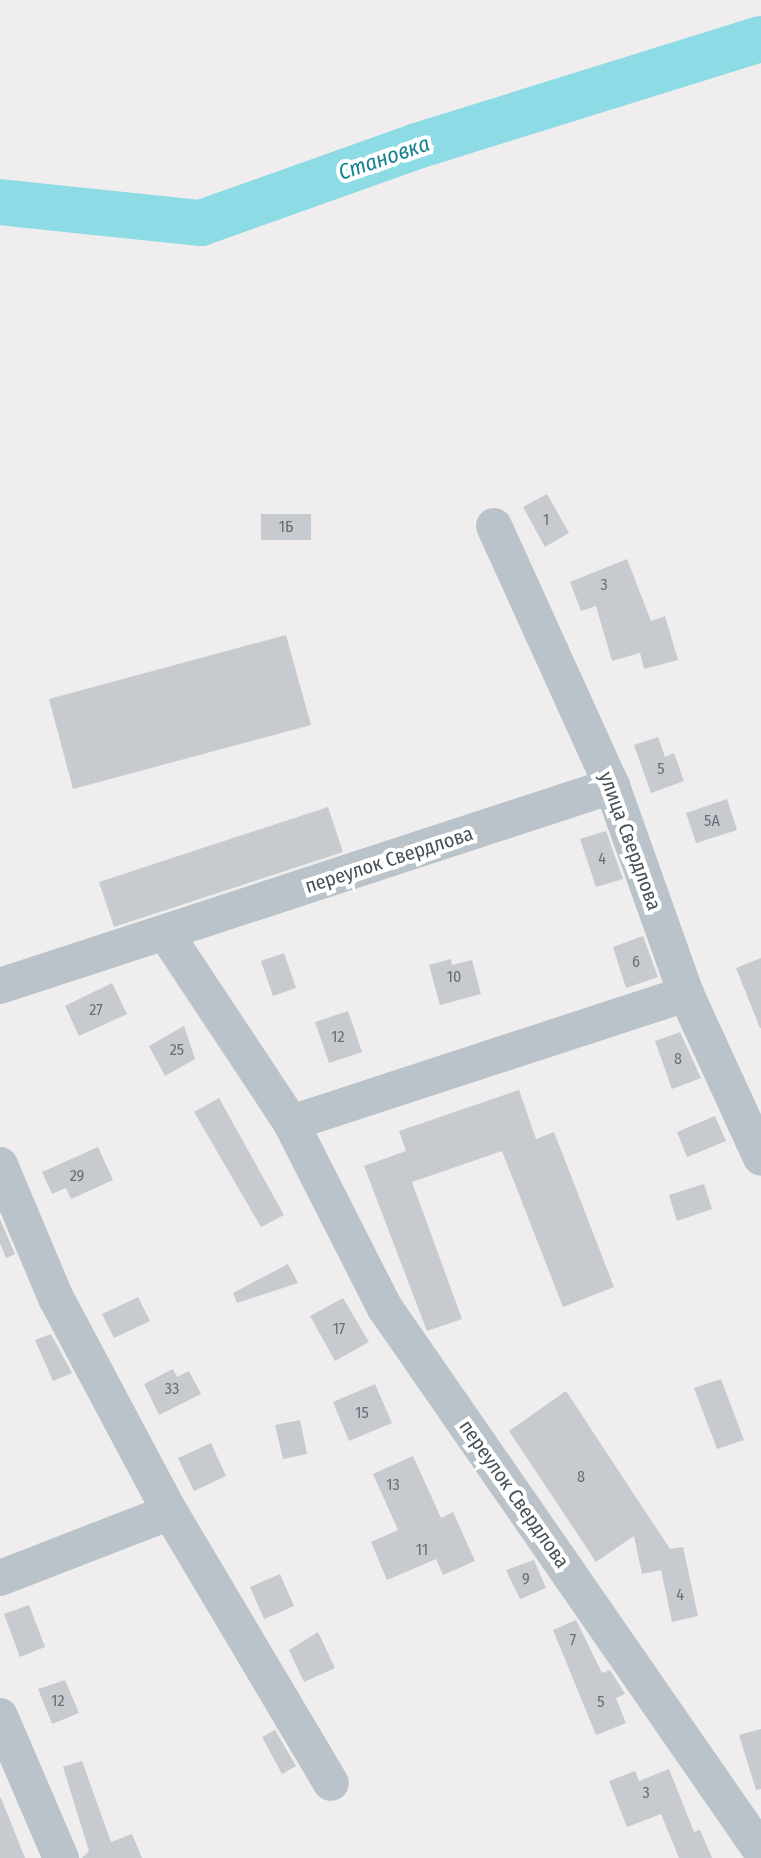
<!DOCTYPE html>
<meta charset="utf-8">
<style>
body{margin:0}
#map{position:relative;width:761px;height:1858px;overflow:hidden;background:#efeded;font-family:"Fira Sans Condensed",sans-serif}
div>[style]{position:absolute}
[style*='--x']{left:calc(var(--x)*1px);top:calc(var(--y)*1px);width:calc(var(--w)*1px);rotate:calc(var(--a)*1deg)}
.river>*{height:46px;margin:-23px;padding:0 23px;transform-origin:23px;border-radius:23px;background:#8ddce5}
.building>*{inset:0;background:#c7cbcf}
.minor>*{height:36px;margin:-18px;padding:0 18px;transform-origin:18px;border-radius:18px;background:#b9c3c9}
span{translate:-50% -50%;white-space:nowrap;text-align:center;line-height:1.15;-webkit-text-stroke:8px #fff;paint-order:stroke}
.number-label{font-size:16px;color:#667076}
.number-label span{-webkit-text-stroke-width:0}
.street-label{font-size:20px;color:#465259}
.water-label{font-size:22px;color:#15828f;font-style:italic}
</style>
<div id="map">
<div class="river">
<div style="--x:0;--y:202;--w:202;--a:6"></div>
<div style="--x:201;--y:223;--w:229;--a:-19.6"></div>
<div style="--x:417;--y:146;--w:360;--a:-17.3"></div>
</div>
<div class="building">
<div style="clip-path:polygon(547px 494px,569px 533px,545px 547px,523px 507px)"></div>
<div style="clip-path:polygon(261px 514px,311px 514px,311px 540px,261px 540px)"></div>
<div style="clip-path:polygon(627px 559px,651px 621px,665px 616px,678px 660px,644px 669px,640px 653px,612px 661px,596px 606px,581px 611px,570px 582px)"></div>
<div style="clip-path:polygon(286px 635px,311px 725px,73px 789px,49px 699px)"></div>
<div style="clip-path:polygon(658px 737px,665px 757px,674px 753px,684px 781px,651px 793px,634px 745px)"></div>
<div style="clip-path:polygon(727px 799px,737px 830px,696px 843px,686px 813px)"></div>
<div style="clip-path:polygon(328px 807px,343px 852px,114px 927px,99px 882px)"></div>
<div style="clip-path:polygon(606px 831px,623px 879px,596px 887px,580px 839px)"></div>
<div style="clip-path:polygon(643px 936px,658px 977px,626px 988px,613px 947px)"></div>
<div style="clip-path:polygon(284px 953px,296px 988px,273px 996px,261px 961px)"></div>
<div style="clip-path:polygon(761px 958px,761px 1028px,760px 1028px,736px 968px)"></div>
<div style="clip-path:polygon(451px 959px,452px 965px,472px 960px,481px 994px,440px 1005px,429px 965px)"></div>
<div style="clip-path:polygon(112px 983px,127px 1014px,79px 1036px,65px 1006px)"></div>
<div style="clip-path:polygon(348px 1011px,362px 1052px,329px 1063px,315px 1022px)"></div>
<div style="clip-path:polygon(184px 1026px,195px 1059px,165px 1076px,149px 1046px)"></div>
<div style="clip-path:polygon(680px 1032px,701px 1078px,672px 1089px,655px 1041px)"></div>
<div style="clip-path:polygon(519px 1090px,536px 1139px,554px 1132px,614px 1287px,563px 1307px,502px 1151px,412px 1182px,462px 1319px,427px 1331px,364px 1166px,406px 1151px,399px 1131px)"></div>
<div style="clip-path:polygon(219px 1098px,284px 1215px,261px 1227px,194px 1112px)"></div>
<div style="clip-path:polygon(715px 1116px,726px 1141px,687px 1157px,677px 1132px)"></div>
<div style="clip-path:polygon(98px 1147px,113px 1180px,71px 1199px,66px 1188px,52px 1194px,42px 1172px)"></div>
<div style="clip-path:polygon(704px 1184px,712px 1209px,677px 1221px,669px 1195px)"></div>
<div style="clip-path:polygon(0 1219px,15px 1254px,6px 1258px,0 1243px)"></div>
<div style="clip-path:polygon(288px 1264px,298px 1283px,237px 1303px,233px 1293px)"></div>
<div style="clip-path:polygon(138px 1297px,150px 1321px,114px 1338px,102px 1314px)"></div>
<div style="clip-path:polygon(343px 1298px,369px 1342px,335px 1361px,310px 1316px)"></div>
<div style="clip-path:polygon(51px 1334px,72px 1373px,53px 1381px,35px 1340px)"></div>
<div style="clip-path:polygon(173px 1369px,177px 1377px,189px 1371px,201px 1394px,159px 1415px,144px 1384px)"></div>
<div style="clip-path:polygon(721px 1379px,744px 1440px,717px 1449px,694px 1388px)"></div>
<div style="clip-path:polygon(375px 1384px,392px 1423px,349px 1441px,333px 1402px)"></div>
<div style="clip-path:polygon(566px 1391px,670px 1549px,683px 1547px,698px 1616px,672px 1622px,661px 1570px,642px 1574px,634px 1536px,596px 1562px,509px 1431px)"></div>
<div style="clip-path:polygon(300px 1420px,307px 1454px,283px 1459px,275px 1425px)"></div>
<div style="clip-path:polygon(211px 1443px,226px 1476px,194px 1491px,178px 1458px)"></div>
<div style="clip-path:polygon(413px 1456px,441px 1518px,453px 1512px,475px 1561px,443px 1575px,436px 1559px,387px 1580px,371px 1542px,398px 1530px,373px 1474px)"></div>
<div style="clip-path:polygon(534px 1560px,546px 1588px,520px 1599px,506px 1570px)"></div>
<div style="clip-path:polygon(280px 1574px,294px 1606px,264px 1619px,250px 1587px)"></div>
<div style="clip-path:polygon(29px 1605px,45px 1647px,20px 1657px,4px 1614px)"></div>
<div style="clip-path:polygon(576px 1620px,602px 1673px,610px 1670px,625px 1694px,616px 1698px,626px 1723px,596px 1735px,553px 1630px)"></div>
<div style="clip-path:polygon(318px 1632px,335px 1668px,304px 1682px,289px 1650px)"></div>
<div style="clip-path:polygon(65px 1680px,79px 1713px,52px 1724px,38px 1689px)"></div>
<div style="clip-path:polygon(761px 1729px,761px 1789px,756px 1790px,739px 1735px)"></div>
<div style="clip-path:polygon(275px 1730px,296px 1766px,282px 1774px,262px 1737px)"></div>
<div style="clip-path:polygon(82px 1761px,111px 1842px,132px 1834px,142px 1858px,82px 1858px,89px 1851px,63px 1767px)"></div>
<div style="clip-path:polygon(669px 1769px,694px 1832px,700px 1830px,712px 1858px,679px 1858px,661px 1814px,627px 1827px,609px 1781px,635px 1771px,639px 1781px)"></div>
<div style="clip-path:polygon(0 1798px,1px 1798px,25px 1858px,0 1858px)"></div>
</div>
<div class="minor">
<div style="--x:494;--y:526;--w:286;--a:65.6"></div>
<div style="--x:612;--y:786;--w:221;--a:70.4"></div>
<div style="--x:686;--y:994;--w:180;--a:65.4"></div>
<div style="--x:166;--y:934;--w:227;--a:56.5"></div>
<div style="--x:291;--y:1123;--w:208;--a:63.1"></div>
<div style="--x:385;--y:1308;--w:660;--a:55.3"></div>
<div style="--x:0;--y:986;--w:644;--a:-18.1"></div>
<div style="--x:291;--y:1123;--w:416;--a:-18.1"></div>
<div style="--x:0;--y:1165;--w:144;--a:67.2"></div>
<div style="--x:56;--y:1298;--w:242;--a:62"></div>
<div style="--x:170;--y:1512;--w:315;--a:59.3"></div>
<div style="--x:0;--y:1578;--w:182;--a:-21.2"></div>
<div style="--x:0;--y:1716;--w:155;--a:66.8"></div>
</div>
<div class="number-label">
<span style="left:546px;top:520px">1</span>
<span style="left:286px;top:527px">1Б</span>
<span style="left:604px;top:585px">3</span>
<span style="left:661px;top:769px">5</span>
<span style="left:712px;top:821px">5А</span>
<span style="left:602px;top:859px">4</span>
<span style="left:636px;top:962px">6</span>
<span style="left:454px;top:977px">10</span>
<span style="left:96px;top:1010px">27</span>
<span style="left:338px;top:1037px">12</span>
<span style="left:177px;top:1050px">25</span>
<span style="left:678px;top:1059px">8</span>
<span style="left:77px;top:1176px">29</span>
<span style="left:339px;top:1329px">17</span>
<span style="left:172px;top:1389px">33</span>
<span style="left:362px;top:1413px">15</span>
<span style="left:581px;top:1477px">8</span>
<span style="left:393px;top:1485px">13</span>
<span style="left:422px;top:1550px">11</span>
<span style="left:526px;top:1579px">9</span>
<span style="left:680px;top:1595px">4</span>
<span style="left:573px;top:1640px">7</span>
<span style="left:58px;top:1701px">12</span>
<span style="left:601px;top:1702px">5</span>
<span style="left:646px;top:1793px">3</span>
</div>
<div class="street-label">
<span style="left:630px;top:841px;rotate:70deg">улица Свердлова</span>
<span style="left:389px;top:860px;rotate:-18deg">переулок Свердлова</span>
<span style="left:514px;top:1494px;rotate:55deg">переулок Свердлова</span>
</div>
<div class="water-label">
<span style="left:384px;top:158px;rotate:-19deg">Становка</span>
</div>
</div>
